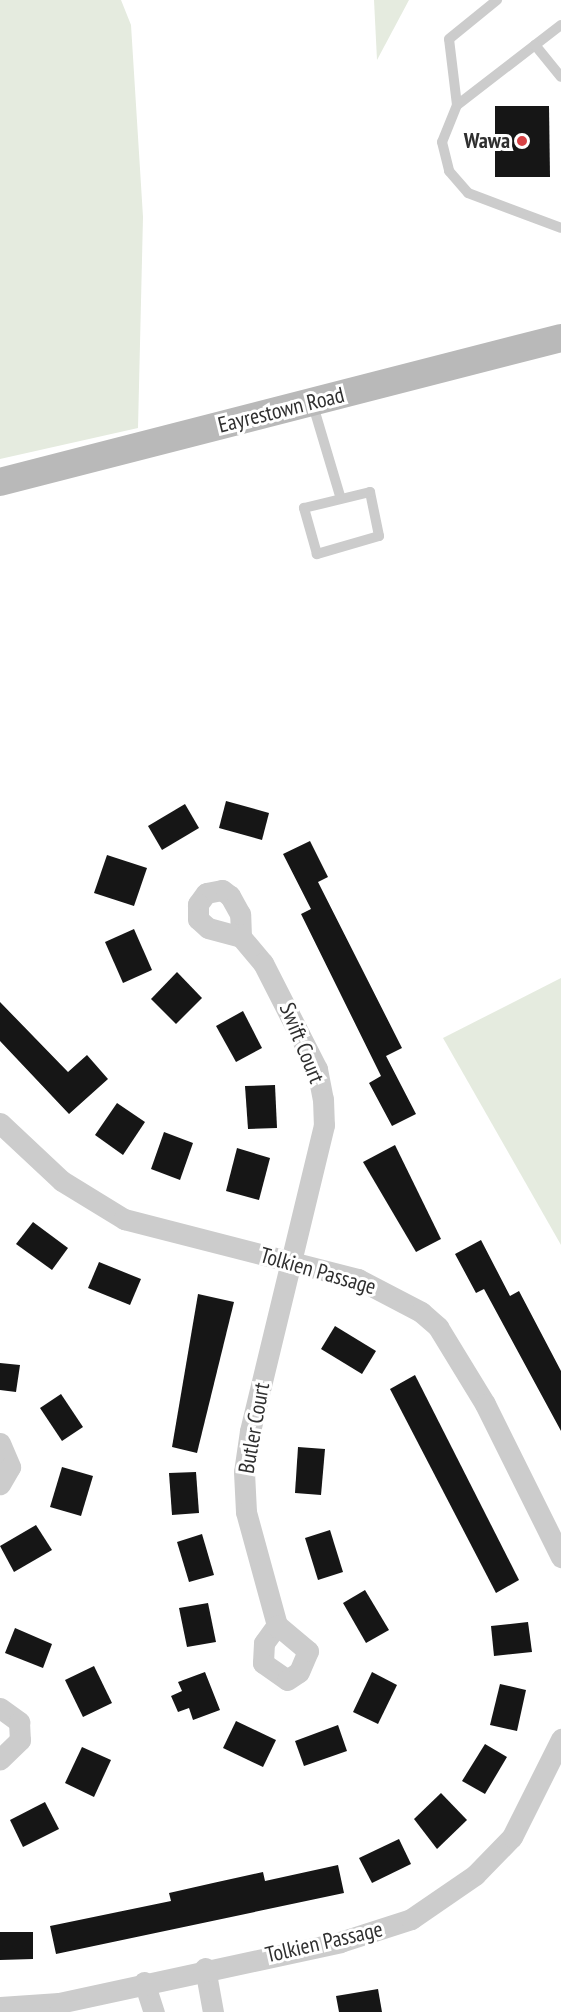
<!DOCTYPE html>
<style>
body{margin:0}
#map{position:relative;width:561px;height:2012px;overflow:hidden;background:#fff;font-family:"PT Sans Narrow",sans-serif}
div>[style]{position:absolute}
[style*='--x']{left:calc(var(--x)*1px);top:calc(var(--y)*1px);width:calc(var(--w)*1px);rotate:calc(var(--a)*1deg)}
.green>*{inset:0;background:#e5ebdf}
.building>*{inset:0;background:#161616}
.lane>*{height:10px;margin:-5px;padding:0 5px;transform-origin:5px;border-radius:5px;background:#ccc}
.street>*{height:21px;margin:-10.5px;padding:0 10.5px;transform-origin:10.5px;border-radius:10.5px;background:#ccc}
.secondary>*{height:28px;margin:-14px;padding:0 14px;transform-origin:14px;border-radius:14px;background:#b9b9b9}
.dots>*{width:16px;height:16px;translate:-50% -50%;box-sizing:border-box;border:3px solid #fff;border-radius:50%}
span{translate:-50% -50%;white-space:nowrap;text-align:center;line-height:1.15;-webkit-text-stroke:6px #fff;paint-order:stroke}
.poi-label{font-size:22px;color:#2f2f2f;font-weight:700}
.right{translate:-100% -50%;text-align:right}
.street-label{font-size:22px;color:#2f2f2f}
</style>
<div id="map">
<div class="green">
<div style="clip-path:polygon(0 0,121px 0,131px 25px,143px 217px,138px 428px,0 459px)"></div>
<div style="clip-path:polygon(374px 0,409px 0,377px 60px)"></div>
<div style="clip-path:polygon(561px 978px,561px 1245px,443px 1038px)"></div>
</div>
<div class="building">
<div style="clip-path:polygon(495px 106px,549px 106px,550px 177px,495px 177px)"></div>
<div style="clip-path:polygon(226px 801px,269px 813px,262px 840px,219px 828px)"></div>
<div style="clip-path:polygon(185px 804px,199px 828px,162px 850px,148px 826px)"></div>
<div style="clip-path:polygon(310px 841px,328px 877px,318px 882px,402px 1048px,386px 1056px,416px 1114px,392px 1126px,369px 1083px,381px 1076px,301px 914px,311px 909px,283px 854px)"></div>
<div style="clip-path:polygon(107px 855px,147px 868px,134px 906px,94px 893px)"></div>
<div style="clip-path:polygon(134px 929px,152px 970px,123px 983px,105px 942px)"></div>
<div style="clip-path:polygon(177px 972px,202px 998px,176px 1024px,151px 999px)"></div>
<div style="clip-path:polygon(0 1002px,68px 1072px,87px 1055px,108px 1079px,69px 1114px,0 1041px)"></div>
<div style="clip-path:polygon(243px 1011px,262px 1048px,236px 1062px,216px 1026px)"></div>
<div style="clip-path:polygon(275px 1085px,277px 1128px,248px 1129px,245px 1086px)"></div>
<div style="clip-path:polygon(117px 1103px,145px 1122px,123px 1155px,95px 1135px)"></div>
<div style="clip-path:polygon(164px 1132px,193px 1143px,180px 1180px,151px 1169px)"></div>
<div style="clip-path:polygon(395px 1145px,441px 1239px,416px 1252px,363px 1162px)"></div>
<div style="clip-path:polygon(237px 1148px,270px 1158px,259px 1200px,226px 1191px)"></div>
<div style="clip-path:polygon(33px 1222px,68px 1248px,52px 1270px,16px 1244px)"></div>
<div style="clip-path:polygon(481px 1240px,510px 1296px,519px 1291px,561px 1371px,561px 1431px,484px 1289px,476px 1293px,455px 1254px)"></div>
<div style="clip-path:polygon(99px 1262px,141px 1279px,130px 1305px,88px 1288px)"></div>
<div style="clip-path:polygon(198px 1294px,234px 1302px,197px 1453px,172px 1447px)"></div>
<div style="clip-path:polygon(335px 1326px,376px 1351px,362px 1374px,321px 1349px)"></div>
<div style="clip-path:polygon(0 1363px,20px 1365px,16px 1392px,0 1390px)"></div>
<div style="clip-path:polygon(415px 1375px,519px 1580px,496px 1593px,390px 1389px)"></div>
<div style="clip-path:polygon(61px 1394px,83px 1427px,62px 1441px,40px 1408px)"></div>
<div style="clip-path:polygon(298px 1447px,325px 1449px,321px 1495px,295px 1493px)"></div>
<div style="clip-path:polygon(62px 1467px,93px 1476px,81px 1516px,50px 1507px)"></div>
<div style="clip-path:polygon(196px 1472px,199px 1513px,172px 1515px,169px 1473px)"></div>
<div style="clip-path:polygon(36px 1525px,52px 1550px,14px 1572px,0 1546px)"></div>
<div style="clip-path:polygon(330px 1530px,343px 1572px,318px 1580px,305px 1538px)"></div>
<div style="clip-path:polygon(202px 1534px,214px 1575px,189px 1582px,177px 1542px)"></div>
<div style="clip-path:polygon(365px 1590px,389px 1630px,366px 1643px,343px 1603px)"></div>
<div style="clip-path:polygon(208px 1603px,216px 1642px,187px 1647px,179px 1608px)"></div>
<div style="clip-path:polygon(528px 1622px,532px 1652px,494px 1656px,491px 1626px)"></div>
<div style="clip-path:polygon(15px 1628px,52px 1644px,43px 1668px,5px 1653px)"></div>
<div style="clip-path:polygon(94px 1666px,112px 1703px,83px 1717px,65px 1680px)"></div>
<div style="clip-path:polygon(205px 1672px,220px 1710px,193px 1720px,189px 1708px,178px 1712px,171px 1696px,182px 1691px,178px 1682px)"></div>
<div style="clip-path:polygon(372px 1672px,397px 1685px,378px 1724px,353px 1712px)"></div>
<div style="clip-path:polygon(500px 1684px,526px 1690px,517px 1731px,490px 1725px)"></div>
<div style="clip-path:polygon(236px 1721px,276px 1740px,263px 1767px,223px 1748px)"></div>
<div style="clip-path:polygon(338px 1725px,347px 1751px,304px 1766px,295px 1741px)"></div>
<div style="clip-path:polygon(485px 1744px,507px 1757px,485px 1794px,462px 1781px)"></div>
<div style="clip-path:polygon(82px 1747px,111px 1760px,94px 1797px,65px 1783px)"></div>
<div style="clip-path:polygon(441px 1793px,467px 1820px,437px 1849px,414px 1819px)"></div>
<div style="clip-path:polygon(45px 1802px,59px 1829px,23px 1847px,10px 1820px)"></div>
<div style="clip-path:polygon(399px 1839px,411px 1864px,372px 1883px,359px 1858px)"></div>
<div style="clip-path:polygon(338px 1865px,344px 1893px,56px 1954px,50px 1926px,171px 1901px,169px 1893px,213px 1883px,263px 1872px,265px 1881px)"></div>
<div style="clip-path:polygon(0 1932px,33px 1932px,33px 1959px,0 1960px)"></div>
<div style="clip-path:polygon(378px 1989px,382px 2012px,339px 2012px,336px 1996px)"></div>
</div>
<div class="lane">
<div style="--x:561;--y:25;--w:131;--a:142.4"></div>
<div style="--x:457;--y:105;--w:40;--a:112"></div>
<div style="--x:442;--y:142;--w:30;--a:76"></div>
<div style="--x:449;--y:171;--w:29;--a:49"></div>
<div style="--x:468;--y:193;--w:99;--a:20.6"></div>
<div style="--x:535;--y:45;--w:41;--a:50.9"></div>
<div style="--x:457;--y:105;--w:66;--a:-96.9"></div>
<div style="--x:449;--y:39;--w:62;--a:-39.1"></div>
<div style="--x:312;--y:402;--w:98;--a:73.4"></div>
<div style="--x:370;--y:492;--w:45;--a:78.4"></div>
<div style="--x:379;--y:536;--w:65;--a:163.8"></div>
<div style="--x:317;--y:554;--w:48;--a:-105.8"></div>
<div style="--x:304;--y:508;--w:68;--a:-13.6"></div>
</div>
<div class="street">
<div style="--x:241;--y:937;--w:23;--a:-92"></div>
<div style="--x:240;--y:914;--w:21;--a:-119"></div>
<div style="--x:230;--y:896;--w:10;--a:-143"></div>
<div style="--x:222;--y:890;--w:16;--a:169"></div>
<div style="--x:206;--y:893;--w:14;--a:126"></div>
<div style="--x:198;--y:904;--w:15;--a:90"></div>
<div style="--x:198;--y:919;--w:13;--a:42"></div>
<div style="--x:208;--y:928;--w:34;--a:15"></div>
<div style="--x:241;--y:937;--w:34;--a:50"></div>
<div style="--x:263;--y:963;--w:119;--a:63"></div>
<div style="--x:317;--y:1069;--w:31;--a:79"></div>
<div style="--x:323;--y:1099;--w:26;--a:88"></div>
<div style="--x:324;--y:1125;--w:315;--a:103.6"></div>
<div style="--x:250;--y:1431;--w:41;--a:98.3"></div>
<div style="--x:244;--y:1472;--w:40;--a:87.1"></div>
<div style="--x:246;--y:1512;--w:117;--a:74.7"></div>
<div style="--x:277;--y:1625;--w:22;--a:126"></div>
<div style="--x:264;--y:1643;--w:20;--a:93"></div>
<div style="--x:263;--y:1663;--w:29;--a:35"></div>
<div style="--x:287;--y:1680;--w:14;--a:-34"></div>
<div style="--x:299;--y:1672;--w:23;--a:-67"></div>
<div style="--x:308;--y:1651;--w:40;--a:-140"></div>
<div style="--x:0;--y:1123;--w:85;--a:43.1"></div>
<div style="--x:62;--y:1181;--w:73;--a:31.5"></div>
<div style="--x:124;--y:1219;--w:242;--a:14.4"></div>
<div style="--x:358;--y:1279;--w:71;--a:27.6"></div>
<div style="--x:421;--y:1312;--w:23;--a:41"></div>
<div style="--x:438;--y:1327;--w:90;--a:58.6"></div>
<div style="--x:485;--y:1404;--w:171;--a:63.6"></div>
<div style="--x:0;--y:1443;--w:26;--a:67"></div>
<div style="--x:10;--y:1467;--w:20;--a:120"></div>
<div style="--x:0;--y:1708;--w:24;--a:36"></div>
<div style="--x:19;--y:1722;--w:18;--a:87"></div>
<div style="--x:20;--y:1740;--w:28;--a:136"></div>
<div style="--x:205;--y:1968;--w:45;--a:79.7"></div>
<div style="--x:144;--y:1982;--w:32;--a:72"></div>
<div style="--x:0;--y:2007;--w:59;--a:-3.9"></div>
<div style="--x:59;--y:2003;--w:288;--a:-12.2"></div>
<div style="--x:340;--y:1942;--w:75;--a:-17.9"></div>
<div style="--x:411;--y:1919;--w:78;--a:-34.5"></div>
<div style="--x:475;--y:1875;--w:53;--a:-45.8"></div>
<div style="--x:512;--y:1837;--w:110;--a:-63.4"></div>
</div>
<div class="secondary">
<div style="--x:0;--y:482;--w:579;--a:-14.4"></div>
</div>
<div class="dots">
<div style="left:522px;top:141px;background:#d64245"></div>
</div>
<div class="poi-label">
<span class="right" style="left:510px;top:141px">Wawa</span>
</div>
<div class="street-label">
<span style="left:281px;top:410px;rotate:-14deg">Eayrestown Road</span>
<span style="left:302px;top:1043px;rotate:68deg">Swift Court</span>
<span style="left:318px;top:1271px;rotate:16deg">Tolkien Passage</span>
<span style="left:254px;top:1428px;rotate:-80deg">Butler Court</span>
<span style="left:324px;top:1942px;rotate:-13deg">Tolkien Passage</span>
</div>
</div>
